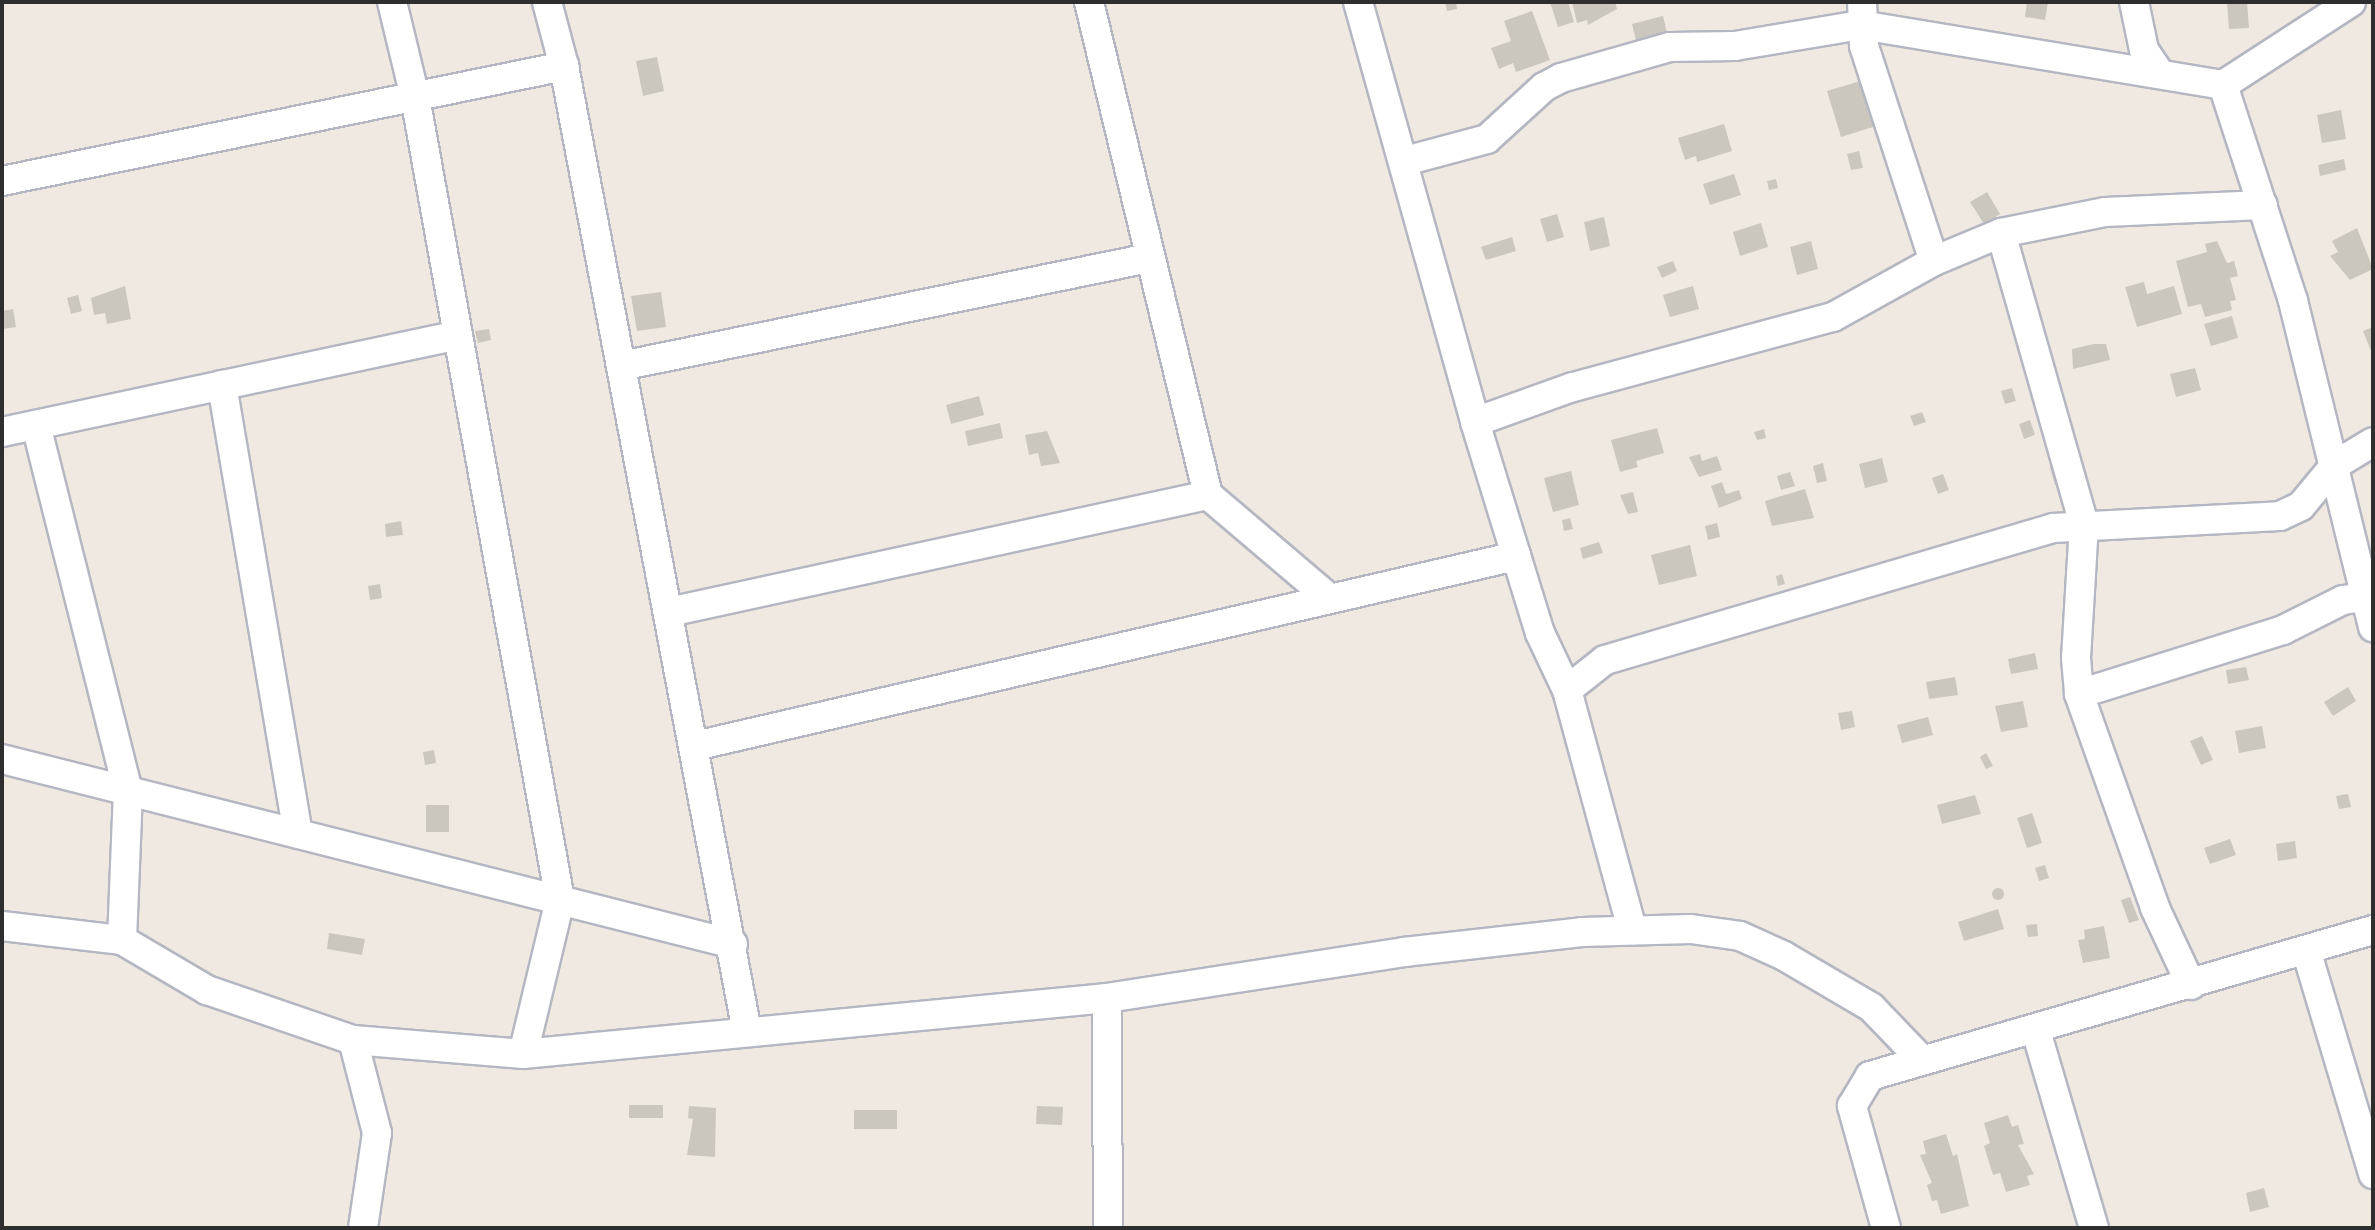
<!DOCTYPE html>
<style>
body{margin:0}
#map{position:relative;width:2375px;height:1230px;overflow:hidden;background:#efe9e1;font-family:Jost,sans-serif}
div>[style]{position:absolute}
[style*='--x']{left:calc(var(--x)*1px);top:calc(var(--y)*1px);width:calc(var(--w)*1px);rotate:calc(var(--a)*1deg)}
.building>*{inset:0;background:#cbc7bf}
.round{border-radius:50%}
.roads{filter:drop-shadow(2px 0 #b4b7c1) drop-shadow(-2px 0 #b4b7c1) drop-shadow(0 2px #b4b7c1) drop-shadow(0 -2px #b4b7c1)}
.minor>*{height:28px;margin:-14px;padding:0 14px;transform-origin:14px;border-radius:14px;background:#fff}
span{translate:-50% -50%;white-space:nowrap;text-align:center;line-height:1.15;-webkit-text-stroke:6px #fff;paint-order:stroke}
.frame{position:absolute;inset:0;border:4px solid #2e2e2e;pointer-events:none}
</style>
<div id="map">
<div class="building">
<div style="clip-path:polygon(1445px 2px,1456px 2px,1457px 9px,1447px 11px)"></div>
<div style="clip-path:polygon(1550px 2px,1568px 2px,1574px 22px,1558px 27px)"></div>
<div style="clip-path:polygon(1572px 2px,1615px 2px,1617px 9px,1588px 25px,1587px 20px,1577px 23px)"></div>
<div style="clip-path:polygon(2027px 2px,2048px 2px,2045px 20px,2025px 17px)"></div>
<div style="clip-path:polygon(2227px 2px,2247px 2px,2249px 28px,2229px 29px)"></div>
<div style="clip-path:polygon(1532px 11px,1550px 60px,1516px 72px,1513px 63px,1499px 69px,1491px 48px,1511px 41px,1504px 21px)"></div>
<div style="clip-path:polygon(1663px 16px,1669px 41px,1638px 49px,1632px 24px)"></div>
<div style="clip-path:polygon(657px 57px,664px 91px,643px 96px,636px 61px)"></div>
<div style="clip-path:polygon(1864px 80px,1873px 127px,1841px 137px,1827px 91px)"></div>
<div style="clip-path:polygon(2341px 110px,2346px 139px,2322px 143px,2317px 115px)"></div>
<div style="clip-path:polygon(1724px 124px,1732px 151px,1697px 162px,1696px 156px,1685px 160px,1678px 138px)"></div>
<div style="clip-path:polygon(1859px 151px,1863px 168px,1851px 170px,1847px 154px)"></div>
<div style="clip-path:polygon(2344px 159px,2346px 170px,2320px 176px,2318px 165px)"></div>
<div style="clip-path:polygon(1734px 174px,1741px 195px,1710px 205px,1703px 184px)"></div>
<div style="clip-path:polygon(1776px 179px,1778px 188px,1769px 190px,1767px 181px)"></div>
<div style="clip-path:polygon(1987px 192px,2000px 214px,1984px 224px,1970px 202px)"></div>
<div style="clip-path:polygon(1557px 214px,1564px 237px,1547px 242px,1540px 219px)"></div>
<div style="clip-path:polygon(1604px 217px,1610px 246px,1590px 251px,1584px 222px)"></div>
<div style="clip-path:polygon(1761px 223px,1768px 247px,1740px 256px,1733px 232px)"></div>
<div style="clip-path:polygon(2357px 228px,2373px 269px,2350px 280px,2330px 256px,2338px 252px,2332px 241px)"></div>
<div style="clip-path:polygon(1512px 237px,1516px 251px,1486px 260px,1481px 247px)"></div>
<div style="clip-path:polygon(1811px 241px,1818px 269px,1797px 275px,1790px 247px)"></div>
<div style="clip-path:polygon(2217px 241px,2227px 263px,2234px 261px,2238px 276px,2230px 278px,2236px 300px,2230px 301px,2232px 310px,2205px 317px,2201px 304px,2188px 307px,2176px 261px,2207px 252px,2205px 244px)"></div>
<div style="clip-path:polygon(1673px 261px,1677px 271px,1662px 278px,1657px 267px)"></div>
<div style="clip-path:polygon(2144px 282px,2147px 294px,2174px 286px,2182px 314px,2137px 327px,2125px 287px)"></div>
<div style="clip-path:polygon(125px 286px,131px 319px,107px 324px,105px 313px,94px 315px,91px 298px)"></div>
<div style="clip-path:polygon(1693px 286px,1699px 309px,1670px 317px,1663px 295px)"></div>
<div style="clip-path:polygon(661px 292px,666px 327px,637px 331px,631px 296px)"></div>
<div style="clip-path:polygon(78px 295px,82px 311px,71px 314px,67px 298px)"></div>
<div style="clip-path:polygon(13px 309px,16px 327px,2px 329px,2px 311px)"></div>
<div style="clip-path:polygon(2232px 316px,2238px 338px,2211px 346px,2204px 324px)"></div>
<div style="clip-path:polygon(2373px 327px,2373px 356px,2363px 331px)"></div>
<div style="clip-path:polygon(489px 329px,491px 340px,478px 343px,475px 331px)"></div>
<div style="clip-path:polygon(2094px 344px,2106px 344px,2110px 360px,2073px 369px,2072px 349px)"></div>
<div style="clip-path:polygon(2195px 368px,2201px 390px,2176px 397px,2170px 374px)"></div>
<div style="clip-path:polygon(2012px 388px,2016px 401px,2005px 404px,2001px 391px)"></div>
<div style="clip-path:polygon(979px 396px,984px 415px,951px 424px,946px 405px)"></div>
<div style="clip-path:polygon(1922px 412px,1926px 422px,1914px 426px,1910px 416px)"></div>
<div style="clip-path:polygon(2030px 420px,2035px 435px,2024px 439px,2019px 424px)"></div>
<div style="clip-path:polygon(1000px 423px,1003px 438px,968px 446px,965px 431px)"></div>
<div style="clip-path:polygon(1657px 428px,1664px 453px,1636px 461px,1638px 467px,1620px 472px,1611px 440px)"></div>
<div style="clip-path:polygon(1764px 429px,1766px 438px,1757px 440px,1754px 432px)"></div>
<div style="clip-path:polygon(1047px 431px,1060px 463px,1041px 466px,1038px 453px,1029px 455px,1025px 435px)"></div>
<div style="clip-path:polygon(1700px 454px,1702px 461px,1717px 456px,1722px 470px,1699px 477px,1689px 457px)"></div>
<div style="clip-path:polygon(1882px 458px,1888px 482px,1865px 488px,1859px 464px)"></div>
<div style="clip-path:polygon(1823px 463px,1827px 481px,1817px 483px,1813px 466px)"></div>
<div style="clip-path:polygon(2061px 464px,2066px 482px,2055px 485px,2050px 467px)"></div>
<div style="clip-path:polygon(1571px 471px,1579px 505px,1553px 512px,1544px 478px)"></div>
<div style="clip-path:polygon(1790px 472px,1795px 486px,1781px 490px,1777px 476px)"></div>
<div style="clip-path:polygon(1943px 474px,1949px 490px,1938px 494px,1932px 478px)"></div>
<div style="clip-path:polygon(1722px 482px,1726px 494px,1739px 490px,1742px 499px,1719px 508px,1711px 486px)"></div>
<div style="clip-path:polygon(1805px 489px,1814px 518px,1772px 526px,1765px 501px)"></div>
<div style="clip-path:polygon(1633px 492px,1638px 512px,1628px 514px,1620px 495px)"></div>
<div style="clip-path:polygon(1570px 518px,1573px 529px,1564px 531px,1562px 520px)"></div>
<div style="clip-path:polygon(401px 521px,403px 535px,386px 537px,385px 524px)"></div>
<div style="clip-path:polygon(1717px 523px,1720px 537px,1708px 540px,1705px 526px)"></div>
<div style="clip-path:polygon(1599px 542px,1603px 553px,1583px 559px,1580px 548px)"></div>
<div style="clip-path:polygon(1690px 545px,1697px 576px,1659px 585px,1651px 555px)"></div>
<div style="clip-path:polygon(1782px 574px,1785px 584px,1778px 586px,1776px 576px)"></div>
<div style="clip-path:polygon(380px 584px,382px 598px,370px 600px,368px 586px)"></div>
<div style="clip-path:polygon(2035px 653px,2038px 669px,2011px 674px,2008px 659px)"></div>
<div style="clip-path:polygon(2246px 667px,2249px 680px,2228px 684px,2226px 670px)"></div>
<div style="clip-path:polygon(1955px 677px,1958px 695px,1929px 699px,1926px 682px)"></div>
<div style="clip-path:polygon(2348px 687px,2356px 701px,2333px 716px,2324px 702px)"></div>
<div style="clip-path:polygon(2023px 701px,2028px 727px,2001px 732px,1995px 706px)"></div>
<div style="clip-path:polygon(1852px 711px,1855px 727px,1841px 730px,1838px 713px)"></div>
<div style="clip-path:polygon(1928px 717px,1933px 735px,1902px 743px,1897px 725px)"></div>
<div style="clip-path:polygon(2262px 726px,2266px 748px,2239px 753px,2235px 731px)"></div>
<div style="clip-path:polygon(2202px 736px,2213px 760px,2201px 765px,2190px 741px)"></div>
<div style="clip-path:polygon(434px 750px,436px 763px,425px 765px,423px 752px)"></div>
<div style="clip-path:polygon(1986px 753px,1993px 766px,1986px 769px,1980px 757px)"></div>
<div style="clip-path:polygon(2348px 794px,2351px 807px,2339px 809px,2336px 796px)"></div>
<div style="clip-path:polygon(1975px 795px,1981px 814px,1942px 824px,1937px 805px)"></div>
<div style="clip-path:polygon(426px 805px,449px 805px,449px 832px,426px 832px)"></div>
<div style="clip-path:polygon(2032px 813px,2042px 843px,2027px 848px,2017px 818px)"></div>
<div style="clip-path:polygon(2230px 839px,2236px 855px,2210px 864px,2204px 848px)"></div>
<div style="clip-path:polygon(2295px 841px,2297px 858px,2278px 861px,2276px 844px)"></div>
<div style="clip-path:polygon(2045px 865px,2049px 878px,2039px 881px,2035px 868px)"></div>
<div class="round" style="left:1992px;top:888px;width:12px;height:12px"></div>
<div style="clip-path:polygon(2130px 897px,2139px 920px,2129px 923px,2121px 900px)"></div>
<div style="clip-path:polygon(1998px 909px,2004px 929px,1964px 941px,1958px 922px)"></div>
<div style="clip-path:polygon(2037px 924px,2038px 936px,2028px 937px,2026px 925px)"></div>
<div style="clip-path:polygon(2104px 926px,2110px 958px,2083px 963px,2078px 940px,2085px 939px,2084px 930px)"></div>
<div style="clip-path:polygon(329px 933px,365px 939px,362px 955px,327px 949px)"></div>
<div style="clip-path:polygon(629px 1105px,663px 1105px,663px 1118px,629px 1118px)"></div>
<div style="clip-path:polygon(689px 1106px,716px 1108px,715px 1157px,687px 1155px,693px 1119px,688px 1118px)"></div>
<div style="clip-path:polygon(1037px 1106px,1063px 1107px,1062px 1125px,1036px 1124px)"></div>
<div style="clip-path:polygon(854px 1110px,897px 1110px,897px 1129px,854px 1129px)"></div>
<div style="clip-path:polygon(2008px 1115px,2012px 1127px,2018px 1125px,2024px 1144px,2018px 1145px,2034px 1174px,2027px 1176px,2030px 1185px,2006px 1192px,2000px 1173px,1993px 1175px,1984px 1146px,1990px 1143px,1984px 1123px)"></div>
<div style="clip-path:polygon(1946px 1134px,1953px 1156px,1957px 1154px,1969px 1206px,1941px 1214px,1937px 1200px,1932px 1201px,1927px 1185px,1932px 1183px,1920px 1155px,1926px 1154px,1923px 1141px)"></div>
<div style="clip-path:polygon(2264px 1188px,2269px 1207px,2250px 1212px,2246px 1193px)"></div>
</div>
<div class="roads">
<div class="minor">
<div style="--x:392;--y:2;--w:98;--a:76.4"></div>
<div style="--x:415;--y:97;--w:816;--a:79.76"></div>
<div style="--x:560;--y:900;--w:158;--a:103.5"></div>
<div style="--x:547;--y:2;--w:66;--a:75.1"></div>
<div style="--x:564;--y:66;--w:983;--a:79.27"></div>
<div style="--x:1089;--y:2;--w:507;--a:76.43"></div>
<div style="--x:1208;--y:495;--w:160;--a:40.4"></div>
<div style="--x:1358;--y:2;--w:436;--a:74.4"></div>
<div style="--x:1475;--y:422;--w:221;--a:72.9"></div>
<div style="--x:1540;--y:633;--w:63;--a:64.7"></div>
<div style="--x:1567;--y:690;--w:249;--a:74.8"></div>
<div style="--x:1862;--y:2;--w:44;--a:87.4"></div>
<div style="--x:1864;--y:46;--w:226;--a:72"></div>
<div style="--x:2134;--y:2;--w:49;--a:78.2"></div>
<div style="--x:2144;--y:50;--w:29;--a:56"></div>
<div style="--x:2351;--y:2;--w:153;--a:147"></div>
<div style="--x:2223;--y:85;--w:227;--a:72"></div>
<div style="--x:2293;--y:301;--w:336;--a:76.2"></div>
<div style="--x:1405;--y:161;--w:85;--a:-15"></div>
<div style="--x:1487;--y:139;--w:77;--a:-42.4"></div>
<div style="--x:1544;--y:87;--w:19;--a:-28"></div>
<div style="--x:1561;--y:78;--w:113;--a:-15.9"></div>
<div style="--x:1670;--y:47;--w:65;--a:-0.9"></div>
<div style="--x:1735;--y:46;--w:128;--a:-9.5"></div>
<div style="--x:1861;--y:25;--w:367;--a:9.4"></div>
<div style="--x:2;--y:181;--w:574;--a:-11.56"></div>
<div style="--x:2001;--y:233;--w:303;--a:74.1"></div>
<div style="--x:2084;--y:524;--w:134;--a:93.4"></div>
<div style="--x:2076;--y:658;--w:36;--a:85"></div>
<div style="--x:2079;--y:694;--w:227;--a:70.4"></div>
<div style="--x:2155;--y:908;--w:85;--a:64.9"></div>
<div style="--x:621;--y:366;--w:539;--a:-11.56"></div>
<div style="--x:222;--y:385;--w:455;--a:80.4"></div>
<div style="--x:1475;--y:422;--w:104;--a:-19.7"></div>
<div style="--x:1573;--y:387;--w:269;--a:-15.1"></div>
<div style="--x:1833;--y:317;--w:115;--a:-29"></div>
<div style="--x:1934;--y:261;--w:73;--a:-22.7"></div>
<div style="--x:2001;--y:233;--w:106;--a:-11.4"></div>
<div style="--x:2105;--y:212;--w:158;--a:-2.5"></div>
<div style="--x:36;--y:425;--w:377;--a:75.9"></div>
<div style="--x:128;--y:791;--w:149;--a:92.3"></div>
<div style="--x:2;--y:432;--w:466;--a:-12"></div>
<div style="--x:669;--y:612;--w:552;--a:-12.25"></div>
<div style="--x:1567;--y:690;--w:48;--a:-38.3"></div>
<div style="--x:1605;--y:660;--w:467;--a:-16.4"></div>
<div style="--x:2053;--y:528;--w:227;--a:-3"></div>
<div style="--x:2280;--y:516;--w:23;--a:-25"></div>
<div style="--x:2301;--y:506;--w:53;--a:-50.3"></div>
<div style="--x:2335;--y:465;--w:44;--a:-31.2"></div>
<div style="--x:2079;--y:694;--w:214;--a:-17.4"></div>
<div style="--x:2283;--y:630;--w:67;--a:-26.6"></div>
<div style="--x:2343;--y:600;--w:30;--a:-8"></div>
<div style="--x:695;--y:746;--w:843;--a:-13.03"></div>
<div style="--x:2;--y:759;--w:754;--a:14.2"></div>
<div style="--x:2;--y:926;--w:121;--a:6.7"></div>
<div style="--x:122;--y:940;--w:99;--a:30.5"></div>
<div style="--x:207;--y:990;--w:154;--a:18.9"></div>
<div style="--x:353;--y:1040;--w:171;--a:4.7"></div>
<div style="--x:523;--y:1054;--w:587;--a:-5.48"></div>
<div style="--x:1107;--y:998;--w:301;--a:-8.8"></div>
<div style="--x:1404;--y:952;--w:179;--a:-6.4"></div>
<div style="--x:1582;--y:932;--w:109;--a:-1.6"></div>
<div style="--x:1691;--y:929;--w:49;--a:8.1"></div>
<div style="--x:1740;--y:936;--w:48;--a:24.4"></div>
<div style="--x:1784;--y:956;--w:101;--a:30.4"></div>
<div style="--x:1871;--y:1007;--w:72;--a:46.1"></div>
<div style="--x:2306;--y:950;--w:234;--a:73.3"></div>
<div style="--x:1107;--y:998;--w:230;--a:89.8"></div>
<div style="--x:2036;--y:1031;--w:205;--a:73.6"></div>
<div style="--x:353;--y:1040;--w:96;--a:75.5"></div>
<div style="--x:377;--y:1133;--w:96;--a:98.4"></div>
<div style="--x:1886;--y:1228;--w:127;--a:-105.6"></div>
<div style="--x:1852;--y:1106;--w:35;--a:-59"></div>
<div style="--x:1870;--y:1076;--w:524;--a:-16.19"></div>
</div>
</div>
<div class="frame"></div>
</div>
